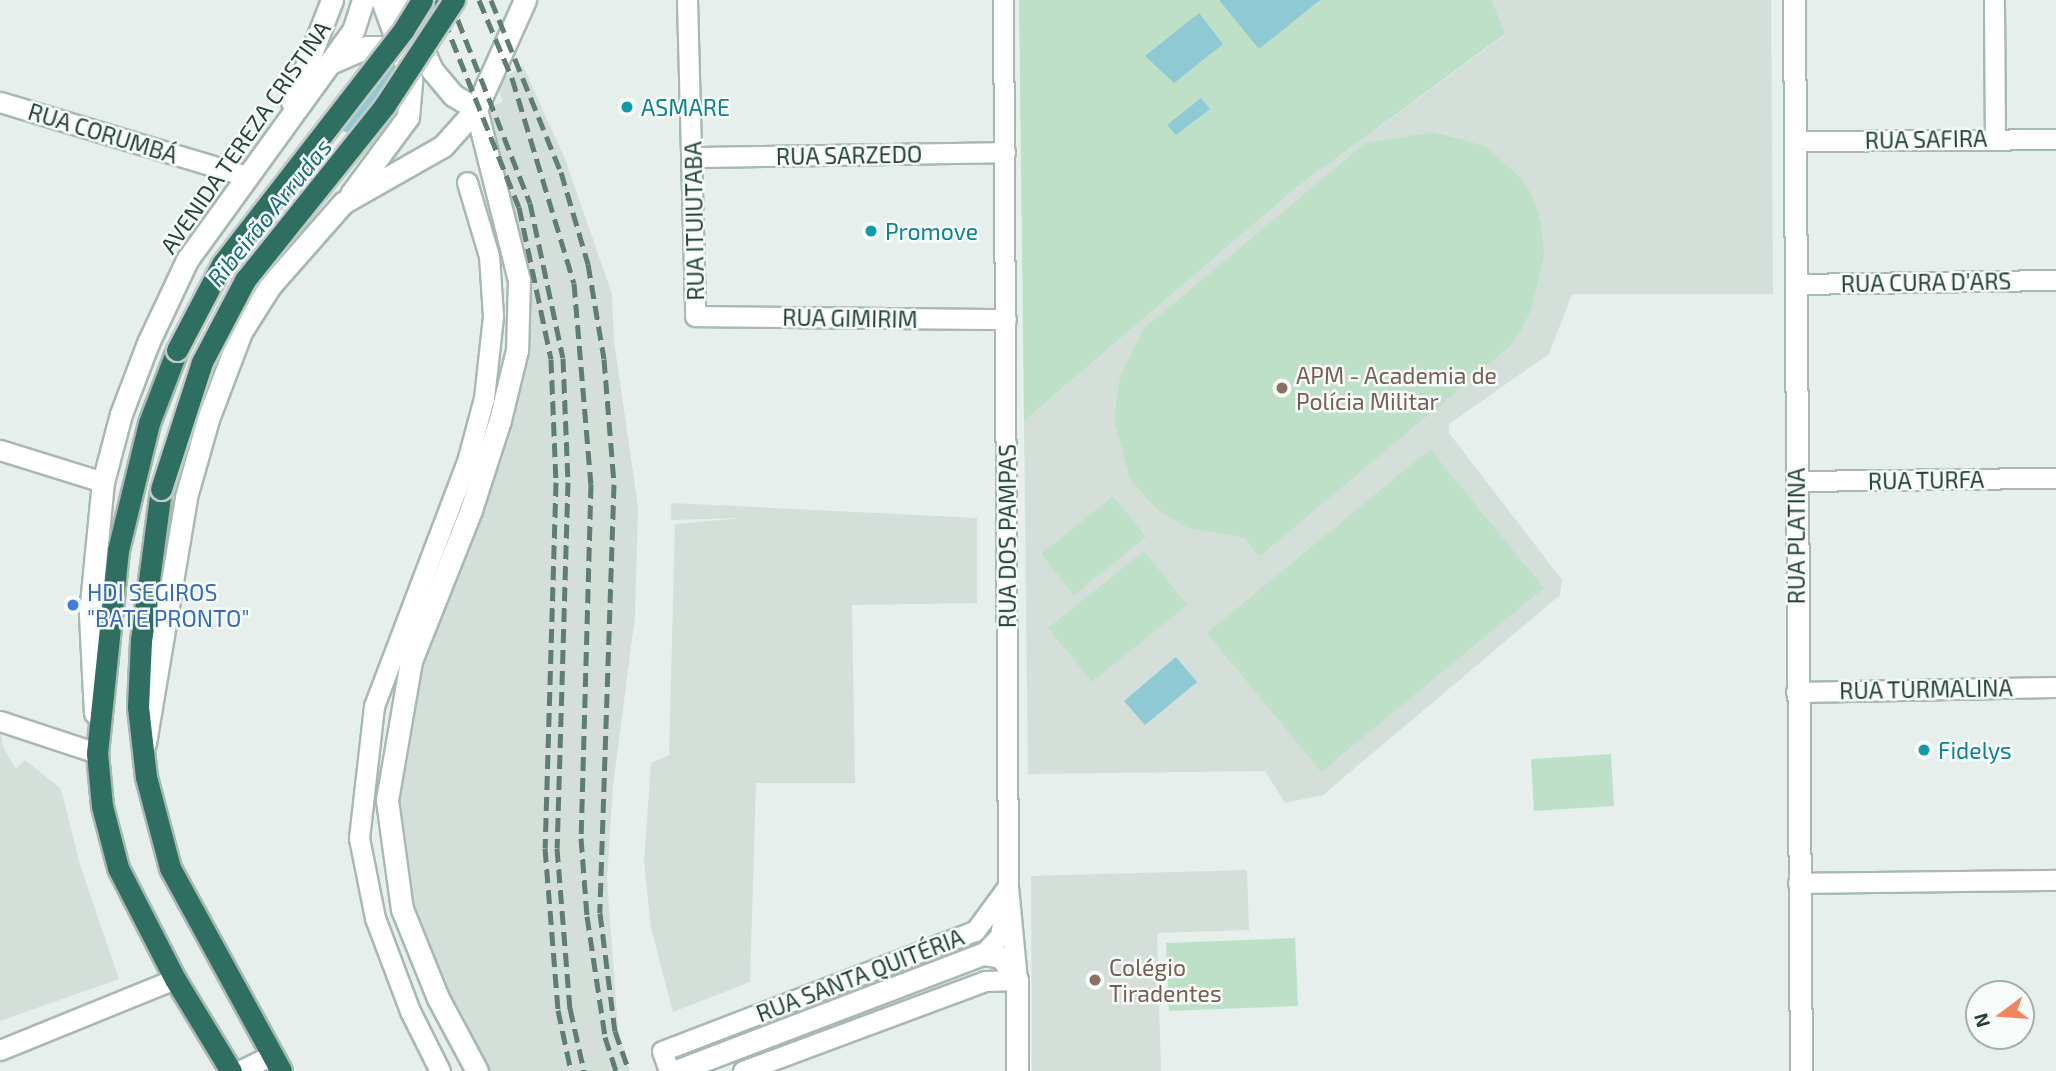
<!DOCTYPE html>
<meta charset="utf-8">
<style>
body{margin:0}
#map{position:relative;width:2056px;height:1071px;overflow:hidden;background:#e6efeb;font-family:"Exo 2",sans-serif}
div>[style]{position:absolute}
[style*='--x']{left:calc(var(--x)*1px);top:calc(var(--y)*1px);width:calc(var(--w)*1px);rotate:calc(var(--a)*1deg)}
.built>*{inset:0;background:#d4dfda}
.green>*{inset:0;background:#bfe0c8}
.water>*{inset:0;background:#8ec9d4}
.river>*{height:33px;margin:-16.5px;padding:0 16.5px;transform-origin:16.5px;border-radius:16.5px;background:#8ec9d4}
.roads{filter:drop-shadow(2px 0 #a8b8b2) drop-shadow(-2px 0 #a8b8b2) drop-shadow(0 2px #a8b8b2) drop-shadow(0 -2px #a8b8b2)}
.street>*{height:19px;margin:-9.5px;padding:0 9.5px;transform-origin:9.5px;border-radius:9.5px;background:#fff}
.secondary>*{height:21px;margin:-10.5px;padding:0 10.5px;transform-origin:10.5px;border-radius:10.5px;background:#fff}
.highway>*{height:21px;margin:-10.5px;padding:0 10.5px;transform-origin:10.5px;border-radius:10.5px;background:#2f6f62}
.rail>*{height:5px;margin-top:-2.5px;transform-origin:0;background:repeating-linear-gradient(90deg,#5f7d75 0 14px,transparent 0 21px)}
.bridges{filter:drop-shadow(2px 0 #c2cac8) drop-shadow(-2px 0 #c2cac8) drop-shadow(0 2px #c2cac8) drop-shadow(0 -2px #c2cac8)}
.highway-bridge>*{height:21px;margin:-10.5px;padding:0 10.5px;transform-origin:10.5px;border-radius:10.5px;background:#2f6f62}
.dots>*{width:19px;height:19px;translate:-50% -50%;box-sizing:border-box;border:4px solid #f7fbf9;border-radius:50%}
span{translate:-50% -50%;white-space:nowrap;text-align:center;line-height:1.15;-webkit-text-stroke:5px #f7fbf9;paint-order:stroke}
.culture-label{font-size:23px;color:#0d838f}
.left{translate:0 -50%;text-align:left}
.street-label{font-size:23px;color:#24423a}
.education-label{font-size:23px;color:#785e54}
.shop-label{font-size:23px;color:#366cbe}
.water-label{font-size:24px;color:#1c6f80;font-style:italic}
.north{position:absolute;left:1965px;top:980px;width:70px;height:70px;box-sizing:border-box;background:#f7fbf9;border:2px solid #a3b1ad;border-radius:50%;rotate:254deg;font-size:19px;font-weight:700;line-height:28px;text-align:center;color:#24423a}
.north::after{content:'';display:block;margin:auto;width:24px;height:32px;background:#f4845f;clip-path:polygon(50% 0,100% 100%,50% 72%,0 100%)}
</style>
<div id="map">
<div class="built">
<div style="clip-path:polygon(1492px 0,1771px 0,1773px 294px,1572px 294px,1549px 354px,1449px 424px,1449px 433px,1562px 580px,1560px 595px,1323px 795px,1285px 803px,1265px 771px,1028px 774px,1024px 421px,1297px 187px,1505px 35px)"></div>
<div style="clip-path:polygon(523px 66px,565px 159px,612px 294px,614px 341px,638px 507px,635px 616px,613px 786px,607px 880px,618px 1030px,630px 1071px,490px 1071px,459px 1024px,415px 928px,395px 818px,399px 740px,525px 335px,474px 115px,503px 101px,495px 82px)"></div>
<div style="clip-path:polygon(671px 503px,977px 518px,977px 603px,852px 605px,855px 783px,756px 783px,750px 982px,673px 1012px,651px 928px,644px 861px,651px 763px,669px 755px,675px 524px,742px 518px,671px 520px)"></div>
<div style="clip-path:polygon(0 724px,3px 747px,16px 769px,25px 760px,61px 789px,80px 865px,119px 979px,0 1021px)"></div>
<div style="clip-path:polygon(1247px 870px,1249px 930px,1157px 933px,1161px 1071px,1032px 1071px,1031px 876px)"></div>
</div>
<div class="green">
<div style="clip-path:polygon(1019px 0,1492px 0,1505px 34px,1297px 187px,1024px 421px)"></div>
<div style="clip-path:polygon(1433px 132px,1485px 146px,1521px 178px,1531px 193px,1541px 222px,1544px 255px,1531px 310px,1521px 331px,1509px 347px,1259px 557px,1245px 538px,1188px 528px,1157px 510px,1130px 479px,1114px 421px,1120px 377px,1143px 329px,1365px 143px)"></div>
<div style="clip-path:polygon(1430px 449px,1544px 588px,1321px 772px,1207px 633px)"></div>
<div style="clip-path:polygon(1113px 496px,1146px 537px,1074px 595px,1041px 554px)"></div>
<div style="clip-path:polygon(1144px 551px,1187px 605px,1092px 682px,1048px 628px)"></div>
<div style="clip-path:polygon(1611px 754px,1614px 806px,1534px 811px,1531px 759px)"></div>
<div style="clip-path:polygon(1295px 938px,1298px 1006px,1169px 1011px,1166px 943px)"></div>
</div>
<div class="water">
<div style="clip-path:polygon(1219px 0,1320px 0,1259px 49px)"></div>
<div style="clip-path:polygon(1199px 13px,1223px 44px,1174px 83px,1145px 56px)"></div>
<div style="clip-path:polygon(1201px 98px,1210px 109px,1176px 135px,1167px 125px)"></div>
<div style="clip-path:polygon(1176px 657px,1197px 682px,1145px 725px,1124px 701px)"></div>
</div>
<div class="river">
<div style="--x:348;--y:115;--w:119;--a:-49.1"></div>
<div style="--x:426;--y:25;--w:29;--a:-61"></div>
</div>
<div class="roads">
<div class="street">
<div style="--x:687;--y:0;--w:316;--a:88.5"></div>
<div style="--x:695;--y:316;--w:311;--a:0.6"></div>
<div style="--x:1994;--y:0;--w:138;--a:89.6"></div>
<div style="--x:0;--y:102;--w:257;--a:16.7"></div>
<div style="--x:1795;--y:141;--w:261;--a:-0.4"></div>
<div style="--x:694;--y:157;--w:311;--a:-0.9"></div>
<div style="--x:1797;--y:284;--w:259;--a:-0.9"></div>
<div style="--x:0;--y:450;--w:108;--a:17.3"></div>
<div style="--x:1796;--y:481;--w:260;--a:-0.7"></div>
<div style="--x:1796;--y:692;--w:260;--a:-1.1"></div>
<div style="--x:0;--y:721;--w:102;--a:18.3"></div>
<div style="--x:1798;--y:883;--w:258;--a:-0.7"></div>
<div style="--x:983;--y:954;--w:25;--a:-47"></div>
<div style="--x:1000;--y:936;--w:25;--a:-81"></div>
<div style="--x:0;--y:1050;--w:189;--a:-22.1"></div>
<div style="--x:239;--y:1071;--w:37;--a:-26"></div>
<div style="--x:440;--y:1071;--w:67;--a:-116.6"></div>
<div style="--x:410;--y:1011;--w:99;--a:-110.6"></div>
<div style="--x:375;--y:918;--w:82;--a:-101.3"></div>
<div style="--x:359;--y:838;--w:133;--a:-83.5"></div>
<div style="--x:374;--y:706;--w:265;--a:-69.2"></div>
<div style="--x:468;--y:458;--w:62;--a:-75.1"></div>
<div style="--x:484;--y:398;--w:82;--a:-83.7"></div>
<div style="--x:493;--y:316;--w:60;--a:-93.8"></div>
<div style="--x:489;--y:256;--w:77;--a:-106.6"></div>
<div style="--x:669;--y:1071;--w:21;--a:-109"></div>
<div style="--x:662;--y:1051;--w:335;--a:-21"></div>
<div style="--x:975;--y:931;--w:56;--a:-53.7"></div>
<div style="--x:743;--y:1071;--w:258;--a:-20.4"></div>
<div style="--x:985;--y:981;--w:32;--a:-2"></div>
<div style="--x:1017;--y:980;--w:94;--a:-95.5"></div>
<div style="--x:1008;--y:886;--w:886;--a:-90.32"></div>
</div>
<div class="secondary">
<div style="--x:401;--y:0;--w:77;--a:66.1"></div>
<div style="--x:432;--y:70;--w:33;--a:50"></div>
<div style="--x:453;--y:95;--w:27;--a:31"></div>
<div style="--x:476;--y:109;--w:176;--a:75.9"></div>
<div style="--x:519;--y:280;--w:70;--a:91.6"></div>
<div style="--x:517;--y:350;--w:72;--a:103.7"></div>
<div style="--x:500;--y:420;--w:95;--a:107.9"></div>
<div style="--x:471;--y:510;--w:162;--a:111.7"></div>
<div style="--x:411;--y:661;--w:141;--a:99.8"></div>
<div style="--x:387;--y:800;--w:110;--a:82.2"></div>
<div style="--x:402;--y:909;--w:96;--a:68"></div>
<div style="--x:438;--y:998;--w:83;--a:61.9"></div>
<div style="--x:1794;--y:0;--w:1071;--a:89.63"></div>
<div style="--x:330;--y:63;--w:40;--a:-23.4"></div>
<div style="--x:367;--y:47;--w:30;--a:0"></div>
<div style="--x:292;--y:102;--w:110;--a:-68.6"></div>
<div style="--x:351;--y:194;--w:96;--a:-53.5"></div>
<div style="--x:408;--y:117;--w:38;--a:-85"></div>
<div style="--x:411;--y:79;--w:84;--a:-110.2"></div>
<div style="--x:95;--y:713;--w:99;--a:-92.9"></div>
<div style="--x:90;--y:614;--w:133;--a:-84.4"></div>
<div style="--x:103;--y:482;--w:70;--a:-75.2"></div>
<div style="--x:121;--y:414;--w:76;--a:-69.2"></div>
<div style="--x:148;--y:343;--w:92;--a:-64.8"></div>
<div style="--x:187;--y:260;--w:283;--a:-54.1"></div>
<div style="--x:353;--y:31;--w:33;--a:-72"></div>
<div style="--x:145;--y:743;--w:249;--a:-80.5"></div>
<div style="--x:186;--y:497;--w:81;--a:-74.2"></div>
<div style="--x:208;--y:419;--w:93;--a:-69.2"></div>
<div style="--x:241;--y:332;--w:54;--a:-57.8"></div>
<div style="--x:270;--y:286;--w:111;--a:-48.7"></div>
<div style="--x:343;--y:203;--w:115;--a:-29.7"></div>
<div style="--x:443;--y:146;--w:50;--a:-48.3"></div>
<div style="--x:476;--y:109;--w:120;--a:-65.8"></div>
<div style="--x:676;--y:1071;--w:329;--a:-20.9"></div>
<div style="--x:983;--y:954;--w:18;--a:9"></div>
<div style="--x:1001;--y:957;--w:28;--a:55"></div>
<div style="--x:1017;--y:980;--w:91;--a:90"></div>
</div>
<div class="highway">
<div style="--x:177;--y:350;--w:78;--a:111"></div>
<div style="--x:149;--y:423;--w:131;--a:103.7"></div>
<div style="--x:118;--y:550;--w:204;--a:95.9"></div>
<div style="--x:97;--y:753;--w:53;--a:84.6"></div>
<div style="--x:102;--y:806;--w:64;--a:75.5"></div>
<div style="--x:118;--y:868;--w:125;--a:62.8"></div>
<div style="--x:175;--y:979;--w:108;--a:58.7"></div>
<div style="--x:161;--y:489;--w:153;--a:97.5"></div>
<div style="--x:141;--y:641;--w:66;--a:92.6"></div>
<div style="--x:138;--y:707;--w:70;--a:83.5"></div>
<div style="--x:146;--y:777;--w:94;--a:75.2"></div>
<div style="--x:170;--y:868;--w:231;--a:61.3"></div>
</div>
</div>
<div class="rail">
<div style="--x:436;--y:0;--w:223;--a:68.2"></div>
<div style="--x:519;--y:207;--w:155;--a:78.1"></div>
<div style="--x:551;--y:359;--w:123;--a:87.7"></div>
<div style="--x:556;--y:482;--w:366;--a:91.7"></div>
<div style="--x:545;--y:848;--w:163;--a:85.4"></div>
<div style="--x:558;--y:1010;--w:62;--a:78"></div>
<div style="--x:450;--y:0;--w:218;--a:68.5"></div>
<div style="--x:530;--y:203;--w:158;--a:78"></div>
<div style="--x:563;--y:358;--w:124;--a:87.7"></div>
<div style="--x:568;--y:482;--w:366;--a:91.7"></div>
<div style="--x:557;--y:848;--w:161;--a:85.4"></div>
<div style="--x:570;--y:1008;--w:65;--a:77.5"></div>
<div style="--x:479;--y:0;--w:85;--a:67.1"></div>
<div style="--x:512;--y:78;--w:214;--a:73.2"></div>
<div style="--x:574;--y:283;--w:202;--a:85.2"></div>
<div style="--x:591;--y:484;--w:354;--a:91.6"></div>
<div style="--x:581;--y:838;--w:78;--a:85.6"></div>
<div style="--x:587;--y:916;--w:122;--a:81.5"></div>
<div style="--x:605;--y:1037;--w:36;--a:72"></div>
<div style="--x:491;--y:0;--w:186;--a:67.9"></div>
<div style="--x:561;--y:172;--w:96;--a:73.6"></div>
<div style="--x:588;--y:264;--w:96;--a:80.4"></div>
<div style="--x:604;--y:359;--w:125;--a:85.4"></div>
<div style="--x:614;--y:484;--w:429;--a:91.9"></div>
<div style="--x:600;--y:913;--w:119;--a:82.8"></div>
<div style="--x:615;--y:1031;--w:42;--a:70.7"></div>
</div>
<div class="bridges">
<div class="highway-bridge">
<div style="--x:177;--y:350;--w:97;--a:-62.4"></div>
<div style="--x:222;--y:264;--w:297;--a:-52.2"></div>
<div style="--x:404;--y:29;--w:34;--a:-58"></div>
<div style="--x:161;--y:489;--w:133;--a:-72.1"></div>
<div style="--x:202;--y:362;--w:93;--a:-62.3"></div>
<div style="--x:245;--y:280;--w:224;--a:-51.3"></div>
<div style="--x:385;--y:105;--w:126;--a:-56.7"></div>
</div>
</div>
<div class="dots">
<div style="left:627px;top:107px;background:#0f9aa8"></div>
<div style="left:871px;top:231px;background:#0f9aa8"></div>
<div style="left:1282px;top:388px;background:#8d6e63"></div>
<div style="left:73px;top:605px;background:#3f7fe0"></div>
<div style="left:1924px;top:750px;background:#0f9aa8"></div>
<div style="left:1095px;top:980px;background:#8d6e63"></div>
</div>
<div class="culture-label">
<span class="left" style="left:641px;top:107px">ASMARE</span>
<span class="left" style="left:885px;top:231px">Promove</span>
<span class="left" style="left:1938px;top:750px">Fidelys</span>
</div>
<div class="street-label">
<span style="left:103px;top:133px;rotate:17deg">RUA CORUMBÁ</span>
<span style="left:245px;top:137px;rotate:-55deg">AVENIDA TEREZA CRISTINA</span>
<span style="left:1926px;top:139px;rotate:-1deg">RUA SAFIRA</span>
<span style="left:849px;top:155px;rotate:-1deg">RUA SARZEDO</span>
<span style="left:694px;top:221px;rotate:-91deg">RUA ITUIUTABA</span>
<span style="left:1926px;top:282px;rotate:-1deg">RUA CURA D'ARS</span>
<span style="left:850px;top:318px;rotate:1deg">RUA GIMIRIM</span>
<span style="left:1926px;top:480px;rotate:-1deg">RUA TURFA</span>
<span style="left:1007px;top:536px;rotate:-90deg">RUA DOS PAMPAS</span>
<span style="left:1796px;top:536px;rotate:-90deg">RUA PLATINA</span>
<span style="left:1926px;top:689px;rotate:-1deg">RUA TURMALINA</span>
<span style="left:860px;top:975px;rotate:-21deg">RUA SANTA QUITÉRIA</span>
</div>
<div class="education-label">
<span class="left" style="left:1296px;top:388px">APM - Academia de<br>Polícia Militar</span>
<span class="left" style="left:1109px;top:980px">Colégio<br>Tiradentes</span>
</div>
<div class="shop-label">
<span class="left" style="left:87px;top:605px">HDI SEGIROS<br>"BATE PRONTO"</span>
</div>
<div class="water-label">
<span style="left:269px;top:212px;rotate:-51deg">Ribeirão Arrudas</span>
</div>
<div class="north">N</div>
</div>
